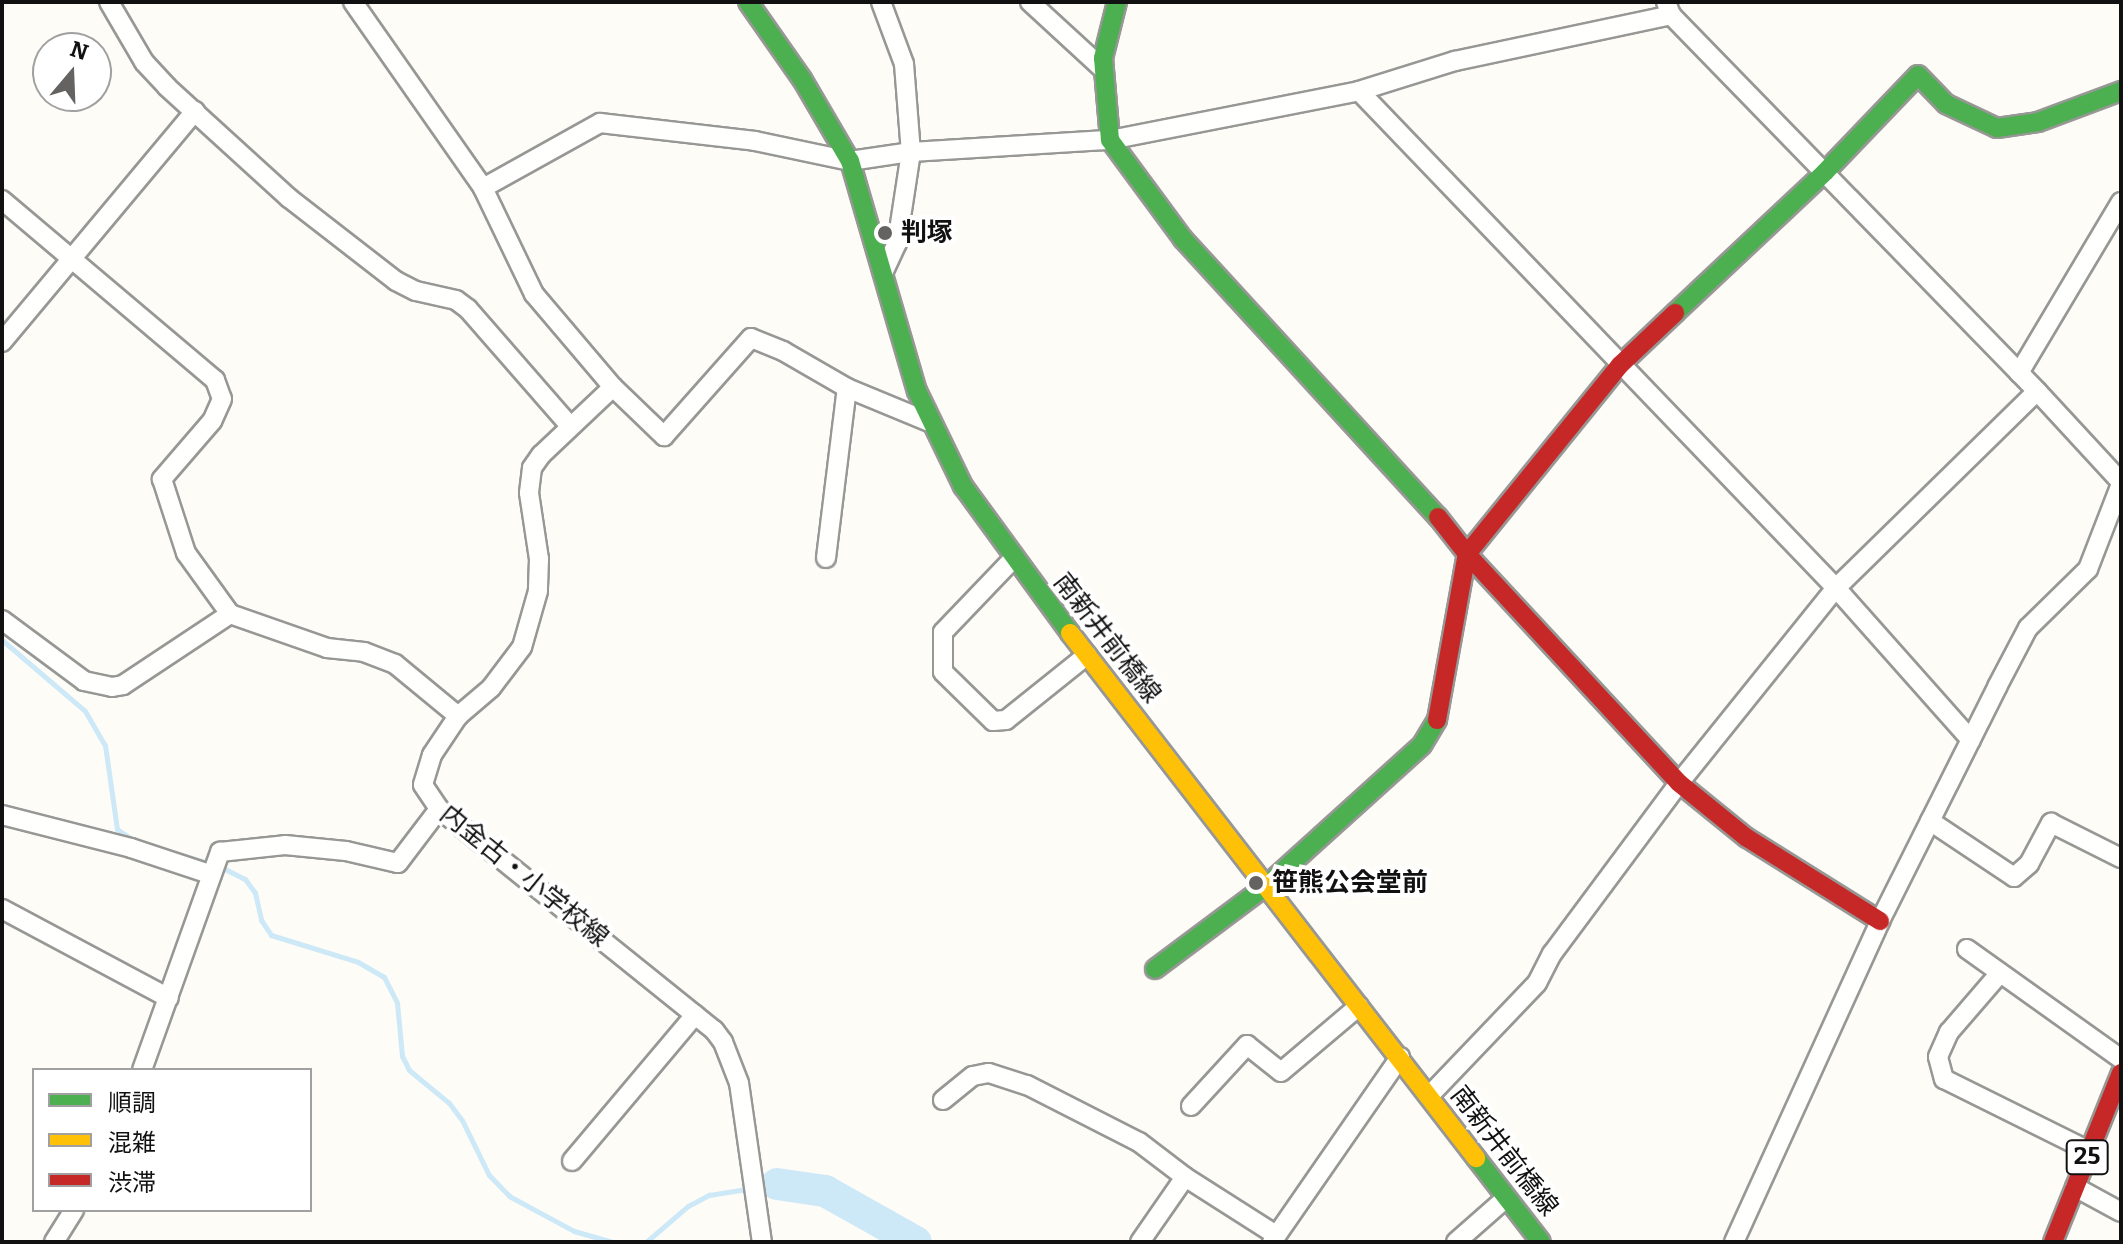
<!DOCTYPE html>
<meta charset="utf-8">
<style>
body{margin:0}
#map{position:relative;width:2123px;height:1244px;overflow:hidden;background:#fdfcf7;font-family:Bitter,"Noto Sans JP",serif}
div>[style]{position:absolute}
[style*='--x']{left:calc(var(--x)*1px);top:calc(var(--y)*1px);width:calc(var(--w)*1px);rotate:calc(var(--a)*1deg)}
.stream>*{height:5px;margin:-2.5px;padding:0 2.5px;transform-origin:2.5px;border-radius:2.5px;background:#cde8f7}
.river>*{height:32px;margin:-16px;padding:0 16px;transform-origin:16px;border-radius:16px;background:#cde8f7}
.roads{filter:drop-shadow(2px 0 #979795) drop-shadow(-2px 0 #979795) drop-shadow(0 2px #979795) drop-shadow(0 -2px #979795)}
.street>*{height:18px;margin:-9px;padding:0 9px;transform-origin:9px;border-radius:9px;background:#fffffe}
.fast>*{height:18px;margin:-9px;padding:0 9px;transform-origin:9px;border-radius:9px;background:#4caf50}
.slow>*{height:18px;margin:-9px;padding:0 9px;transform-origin:9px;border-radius:9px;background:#ffc107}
.jam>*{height:18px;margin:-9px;padding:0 9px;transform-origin:9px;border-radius:9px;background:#c62828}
.dots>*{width:22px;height:22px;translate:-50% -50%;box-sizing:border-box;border:4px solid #fff;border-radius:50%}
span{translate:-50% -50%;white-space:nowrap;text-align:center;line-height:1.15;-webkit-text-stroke:8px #fff;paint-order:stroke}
.shield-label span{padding:2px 6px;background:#fff;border:2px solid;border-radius:6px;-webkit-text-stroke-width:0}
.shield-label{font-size:24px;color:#111;font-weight:700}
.poi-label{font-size:26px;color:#111;font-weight:700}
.left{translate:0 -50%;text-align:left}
.street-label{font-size:26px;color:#111}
.frame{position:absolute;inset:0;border:4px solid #111;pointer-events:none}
.legend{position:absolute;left:32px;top:1068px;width:280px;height:144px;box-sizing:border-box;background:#fff;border:2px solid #a0a0a0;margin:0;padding:10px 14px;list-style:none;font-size:24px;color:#111}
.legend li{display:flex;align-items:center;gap:16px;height:40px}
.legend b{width:40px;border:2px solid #a0a0a0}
.north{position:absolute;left:32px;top:32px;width:80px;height:80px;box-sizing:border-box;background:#fff;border:2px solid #a0a0a0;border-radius:50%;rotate:19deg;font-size:22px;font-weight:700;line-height:32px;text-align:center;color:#111}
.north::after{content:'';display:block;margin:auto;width:28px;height:36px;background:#646362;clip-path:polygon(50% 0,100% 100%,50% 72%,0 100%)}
</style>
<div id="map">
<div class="stream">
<div style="--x:2;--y:640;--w:109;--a:40.5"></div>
<div style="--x:85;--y:711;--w:39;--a:60"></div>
<div style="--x:105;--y:745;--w:85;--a:81.9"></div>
<div style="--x:117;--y:829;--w:22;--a:34"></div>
<div style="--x:171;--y:852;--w:43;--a:16.3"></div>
<div style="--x:221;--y:867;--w:27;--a:27"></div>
<div style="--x:245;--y:879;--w:17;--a:54"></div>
<div style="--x:255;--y:893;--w:28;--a:77"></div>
<div style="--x:261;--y:920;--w:18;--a:56"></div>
<div style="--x:271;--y:935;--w:91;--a:17.2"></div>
<div style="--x:358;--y:962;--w:30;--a:30"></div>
<div style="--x:384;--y:977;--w:29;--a:63"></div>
<div style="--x:397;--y:1003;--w:53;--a:84.6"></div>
<div style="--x:402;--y:1056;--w:16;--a:63"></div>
<div style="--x:409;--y:1070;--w:52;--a:39.5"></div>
<div style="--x:449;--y:1103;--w:21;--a:53"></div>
<div style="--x:462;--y:1120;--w:61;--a:63.9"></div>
<div style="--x:489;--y:1175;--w:29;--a:46"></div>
<div style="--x:509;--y:1196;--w:74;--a:28.3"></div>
<div style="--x:574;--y:1231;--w:40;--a:16"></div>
<div style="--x:646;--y:1242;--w:55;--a:-40.6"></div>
<div style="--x:688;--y:1206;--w:24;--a:-28"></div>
<div style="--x:709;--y:1195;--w:69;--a:-9.2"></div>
</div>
<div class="river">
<div style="--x:777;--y:1184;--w:49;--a:8.3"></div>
<div style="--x:825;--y:1191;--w:104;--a:29.3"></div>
</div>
<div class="roads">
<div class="street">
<div style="--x:109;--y:2;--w:69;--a:59.7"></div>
<div style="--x:144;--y:62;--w:34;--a:47"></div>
<div style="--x:167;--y:87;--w:165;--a:42.3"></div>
<div style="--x:289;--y:198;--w:135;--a:37.8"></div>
<div style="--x:396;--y:281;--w:22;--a:27"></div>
<div style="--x:416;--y:291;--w:41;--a:12.7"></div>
<div style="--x:456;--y:300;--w:15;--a:37"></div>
<div style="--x:468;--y:309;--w:155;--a:48.9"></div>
<div style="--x:353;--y:2;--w:227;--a:55"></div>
<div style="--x:483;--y:188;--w:118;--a:64.3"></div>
<div style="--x:534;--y:294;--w:122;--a:49.7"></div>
<div style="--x:613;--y:387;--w:71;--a:43.9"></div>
<div style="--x:664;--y:436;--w:131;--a:-48.4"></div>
<div style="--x:751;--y:338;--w:35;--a:22"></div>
<div style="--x:783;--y:351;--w:74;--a:30"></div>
<div style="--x:847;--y:388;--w:89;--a:22.5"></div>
<div style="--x:881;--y:2;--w:66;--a:69.6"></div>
<div style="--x:904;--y:64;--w:88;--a:85.5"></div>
<div style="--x:911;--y:152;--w:92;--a:98.7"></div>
<div style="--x:897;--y:243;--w:33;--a:115"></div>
<div style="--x:1030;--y:2;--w:100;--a:42.6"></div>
<div style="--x:1666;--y:2;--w:14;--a:69"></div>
<div style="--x:1671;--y:15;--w:525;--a:45.77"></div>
<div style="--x:2037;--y:391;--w:124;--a:47.3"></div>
<div style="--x:1359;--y:91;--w:689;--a:46.18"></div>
<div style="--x:1836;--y:588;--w:203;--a:48.4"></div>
<div style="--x:483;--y:188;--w:134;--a:-29.1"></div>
<div style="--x:600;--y:123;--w:156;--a:6.6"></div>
<div style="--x:755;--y:141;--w:97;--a:11.9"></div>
<div style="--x:850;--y:161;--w:62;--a:-8.4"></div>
<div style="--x:911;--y:152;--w:199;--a:-3.5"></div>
<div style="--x:1110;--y:140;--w:254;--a:-11.1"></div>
<div style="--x:1359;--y:91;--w:101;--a:-17.4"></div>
<div style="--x:1455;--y:61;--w:221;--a:-12"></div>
<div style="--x:2;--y:200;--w:279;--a:40.2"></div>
<div style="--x:215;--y:380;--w:20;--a:70"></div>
<div style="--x:222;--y:399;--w:24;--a:114"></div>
<div style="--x:212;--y:421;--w:77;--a:130.8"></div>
<div style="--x:162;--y:479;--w:78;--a:72"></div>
<div style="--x:186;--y:553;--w:75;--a:54.2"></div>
<div style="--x:2;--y:342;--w:301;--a:-50.1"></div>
<div style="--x:2019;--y:373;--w:199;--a:-59.2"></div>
<div style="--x:613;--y:387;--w:99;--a:136.6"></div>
<div style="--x:541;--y:455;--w:16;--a:125"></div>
<div style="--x:532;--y:468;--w:25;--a:97"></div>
<div style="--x:529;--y:493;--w:67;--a:81.4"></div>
<div style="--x:539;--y:559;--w:32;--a:92"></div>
<div style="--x:538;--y:591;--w:58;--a:105.9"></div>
<div style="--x:522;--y:647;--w:51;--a:127.1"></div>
<div style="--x:491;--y:688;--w:43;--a:139.7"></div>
<div style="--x:458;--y:716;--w:47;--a:123.7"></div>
<div style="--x:432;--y:755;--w:31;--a:107"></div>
<div style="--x:423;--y:785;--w:29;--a:56"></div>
<div style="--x:439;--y:809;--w:353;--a:38.8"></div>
<div style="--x:714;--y:1030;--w:15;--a:53"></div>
<div style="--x:723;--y:1042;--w:44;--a:68.7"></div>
<div style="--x:739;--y:1083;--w:161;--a:81.8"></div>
<div style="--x:826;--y:558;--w:171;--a:-83"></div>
<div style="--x:1013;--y:559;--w:101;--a:133.8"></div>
<div style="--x:943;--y:632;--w:40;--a:90"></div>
<div style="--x:943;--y:672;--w:70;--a:44.4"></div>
<div style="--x:993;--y:721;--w:13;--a:-4"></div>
<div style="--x:1006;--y:720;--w:104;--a:-38.7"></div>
<div style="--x:2;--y:620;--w:102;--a:36.6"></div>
<div style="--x:84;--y:681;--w:29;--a:12"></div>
<div style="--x:112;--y:687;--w:11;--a:-10"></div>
<div style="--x:123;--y:685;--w:128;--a:-33.6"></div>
<div style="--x:230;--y:614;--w:103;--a:19.3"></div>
<div style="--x:327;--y:648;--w:37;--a:6"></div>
<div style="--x:364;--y:652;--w:33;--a:21"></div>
<div style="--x:395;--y:664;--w:82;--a:39.5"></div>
<div style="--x:2;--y:815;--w:133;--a:14.3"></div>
<div style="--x:131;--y:848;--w:85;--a:18.4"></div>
<div style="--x:1930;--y:821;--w:101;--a:33.7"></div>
<div style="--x:2014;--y:877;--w:20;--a:-41"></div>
<div style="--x:2029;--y:864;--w:47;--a:-61.8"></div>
<div style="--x:2051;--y:823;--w:78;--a:26.6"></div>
<div style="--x:2;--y:909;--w:189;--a:28.1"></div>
<div style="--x:1967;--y:949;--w:189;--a:35.5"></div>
<div style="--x:2000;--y:973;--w:78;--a:130.8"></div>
<div style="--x:1949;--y:1032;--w:27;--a:114"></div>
<div style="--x:1938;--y:1057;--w:23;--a:75"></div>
<div style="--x:1944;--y:1079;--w:162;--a:26.4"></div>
<div style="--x:142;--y:1070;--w:232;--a:-70.3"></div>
<div style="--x:220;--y:852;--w:65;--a:-6.1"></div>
<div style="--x:285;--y:845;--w:61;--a:5.6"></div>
<div style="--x:346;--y:851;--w:53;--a:13"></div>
<div style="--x:398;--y:863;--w:68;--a:-52.8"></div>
<div style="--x:1429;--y:1096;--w:156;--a:-46.3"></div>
<div style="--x:1537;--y:983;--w:33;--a:-63"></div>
<div style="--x:1552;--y:954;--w:213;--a:-53.4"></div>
<div style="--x:1679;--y:783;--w:250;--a:-51.2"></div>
<div style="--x:1836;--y:588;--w:281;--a:-44.4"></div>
<div style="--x:943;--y:1100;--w:38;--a:-39"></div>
<div style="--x:973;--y:1076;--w:16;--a:-11"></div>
<div style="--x:989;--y:1073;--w:40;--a:18"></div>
<div style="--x:1027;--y:1085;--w:126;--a:27"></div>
<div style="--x:1139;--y:1142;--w:58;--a:37.3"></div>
<div style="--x:1185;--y:1177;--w:108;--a:32.5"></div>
<div style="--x:1191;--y:1106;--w:83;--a:-47.4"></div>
<div style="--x:1247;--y:1045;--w:43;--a:38.5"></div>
<div style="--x:1281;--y:1072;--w:102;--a:-40.2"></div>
<div style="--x:572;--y:1161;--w:191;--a:-49.9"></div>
<div style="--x:2075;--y:1187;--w:52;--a:28.5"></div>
<div style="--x:54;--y:1242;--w:38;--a:-58"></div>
<div style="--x:1140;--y:1242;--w:79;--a:-55.3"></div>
<div style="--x:1272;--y:1242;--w:225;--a:-55.3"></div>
<div style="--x:1456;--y:1242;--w:67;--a:-41.3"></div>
<div style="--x:1734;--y:1242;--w:353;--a:-65.5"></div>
<div style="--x:1880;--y:921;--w:262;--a:-63.4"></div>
<div style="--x:1997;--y:687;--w:67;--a:-62.3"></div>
<div style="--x:2028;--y:628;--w:84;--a:-44.5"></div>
<div style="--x:2088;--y:569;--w:91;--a:-68.8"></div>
</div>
<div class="fast">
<div style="--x:748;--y:2;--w:94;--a:55"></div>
<div style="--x:802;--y:79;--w:95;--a:59.7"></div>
<div style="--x:850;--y:161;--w:240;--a:73.8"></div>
<div style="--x:917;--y:391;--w:106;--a:64.2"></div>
<div style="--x:963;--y:486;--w:182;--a:53.9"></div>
<div style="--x:1117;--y:2;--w:58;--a:104"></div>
<div style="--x:1103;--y:58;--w:82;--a:85.1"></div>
<div style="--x:1110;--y:140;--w:123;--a:53.6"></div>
<div style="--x:1183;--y:239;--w:377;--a:47.5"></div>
<div style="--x:1675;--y:313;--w:206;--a:-43.2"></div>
<div style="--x:1825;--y:172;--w:134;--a:-46.2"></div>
<div style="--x:1918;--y:75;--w:40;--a:46"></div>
<div style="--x:1946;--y:104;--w:56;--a:25.2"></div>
<div style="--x:1997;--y:128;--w:41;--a:-8.3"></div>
<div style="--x:2038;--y:122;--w:89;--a:-20.5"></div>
<div style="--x:1155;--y:969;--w:139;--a:-36.8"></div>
<div style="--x:1266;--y:886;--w:210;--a:-42.1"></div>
<div style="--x:1422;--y:745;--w:29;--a:-59"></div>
<div style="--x:1476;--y:1158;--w:106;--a:52.3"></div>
</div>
<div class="slow">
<div style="--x:1070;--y:633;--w:664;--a:52.28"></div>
</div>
<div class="jam">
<div style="--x:1438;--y:517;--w:47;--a:51.9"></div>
<div style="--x:1467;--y:554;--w:312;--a:47.2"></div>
<div style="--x:1679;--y:783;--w:87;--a:39"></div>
<div style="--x:1747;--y:838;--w:157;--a:32"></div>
<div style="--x:1437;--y:720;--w:169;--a:-79.8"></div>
<div style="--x:1467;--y:554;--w:243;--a:-51"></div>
<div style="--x:1620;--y:365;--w:76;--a:-43.4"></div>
<div style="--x:2053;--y:1242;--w:182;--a:-68.1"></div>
</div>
</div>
<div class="dots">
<div style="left:885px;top:233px;background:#646362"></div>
<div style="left:1256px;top:883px;background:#646362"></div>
</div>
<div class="shield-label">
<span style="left:2087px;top:1157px">25</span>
</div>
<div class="poi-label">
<span class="left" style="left:901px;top:233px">判塚</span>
<span class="left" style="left:1272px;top:883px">笹熊公会堂前</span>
</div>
<div class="street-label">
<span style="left:1107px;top:638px;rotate:52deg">南新井前橋線</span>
<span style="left:524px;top:876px;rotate:39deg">内金古・小学校線</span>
<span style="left:1504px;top:1151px;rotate:52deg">南新井前橋線</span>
</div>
<div class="frame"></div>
<ul class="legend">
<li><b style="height:10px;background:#4caf50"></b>順調</li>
<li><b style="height:10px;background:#ffc107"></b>混雑</li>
<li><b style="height:10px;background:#c62828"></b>渋滞</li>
</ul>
<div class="north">N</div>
</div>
